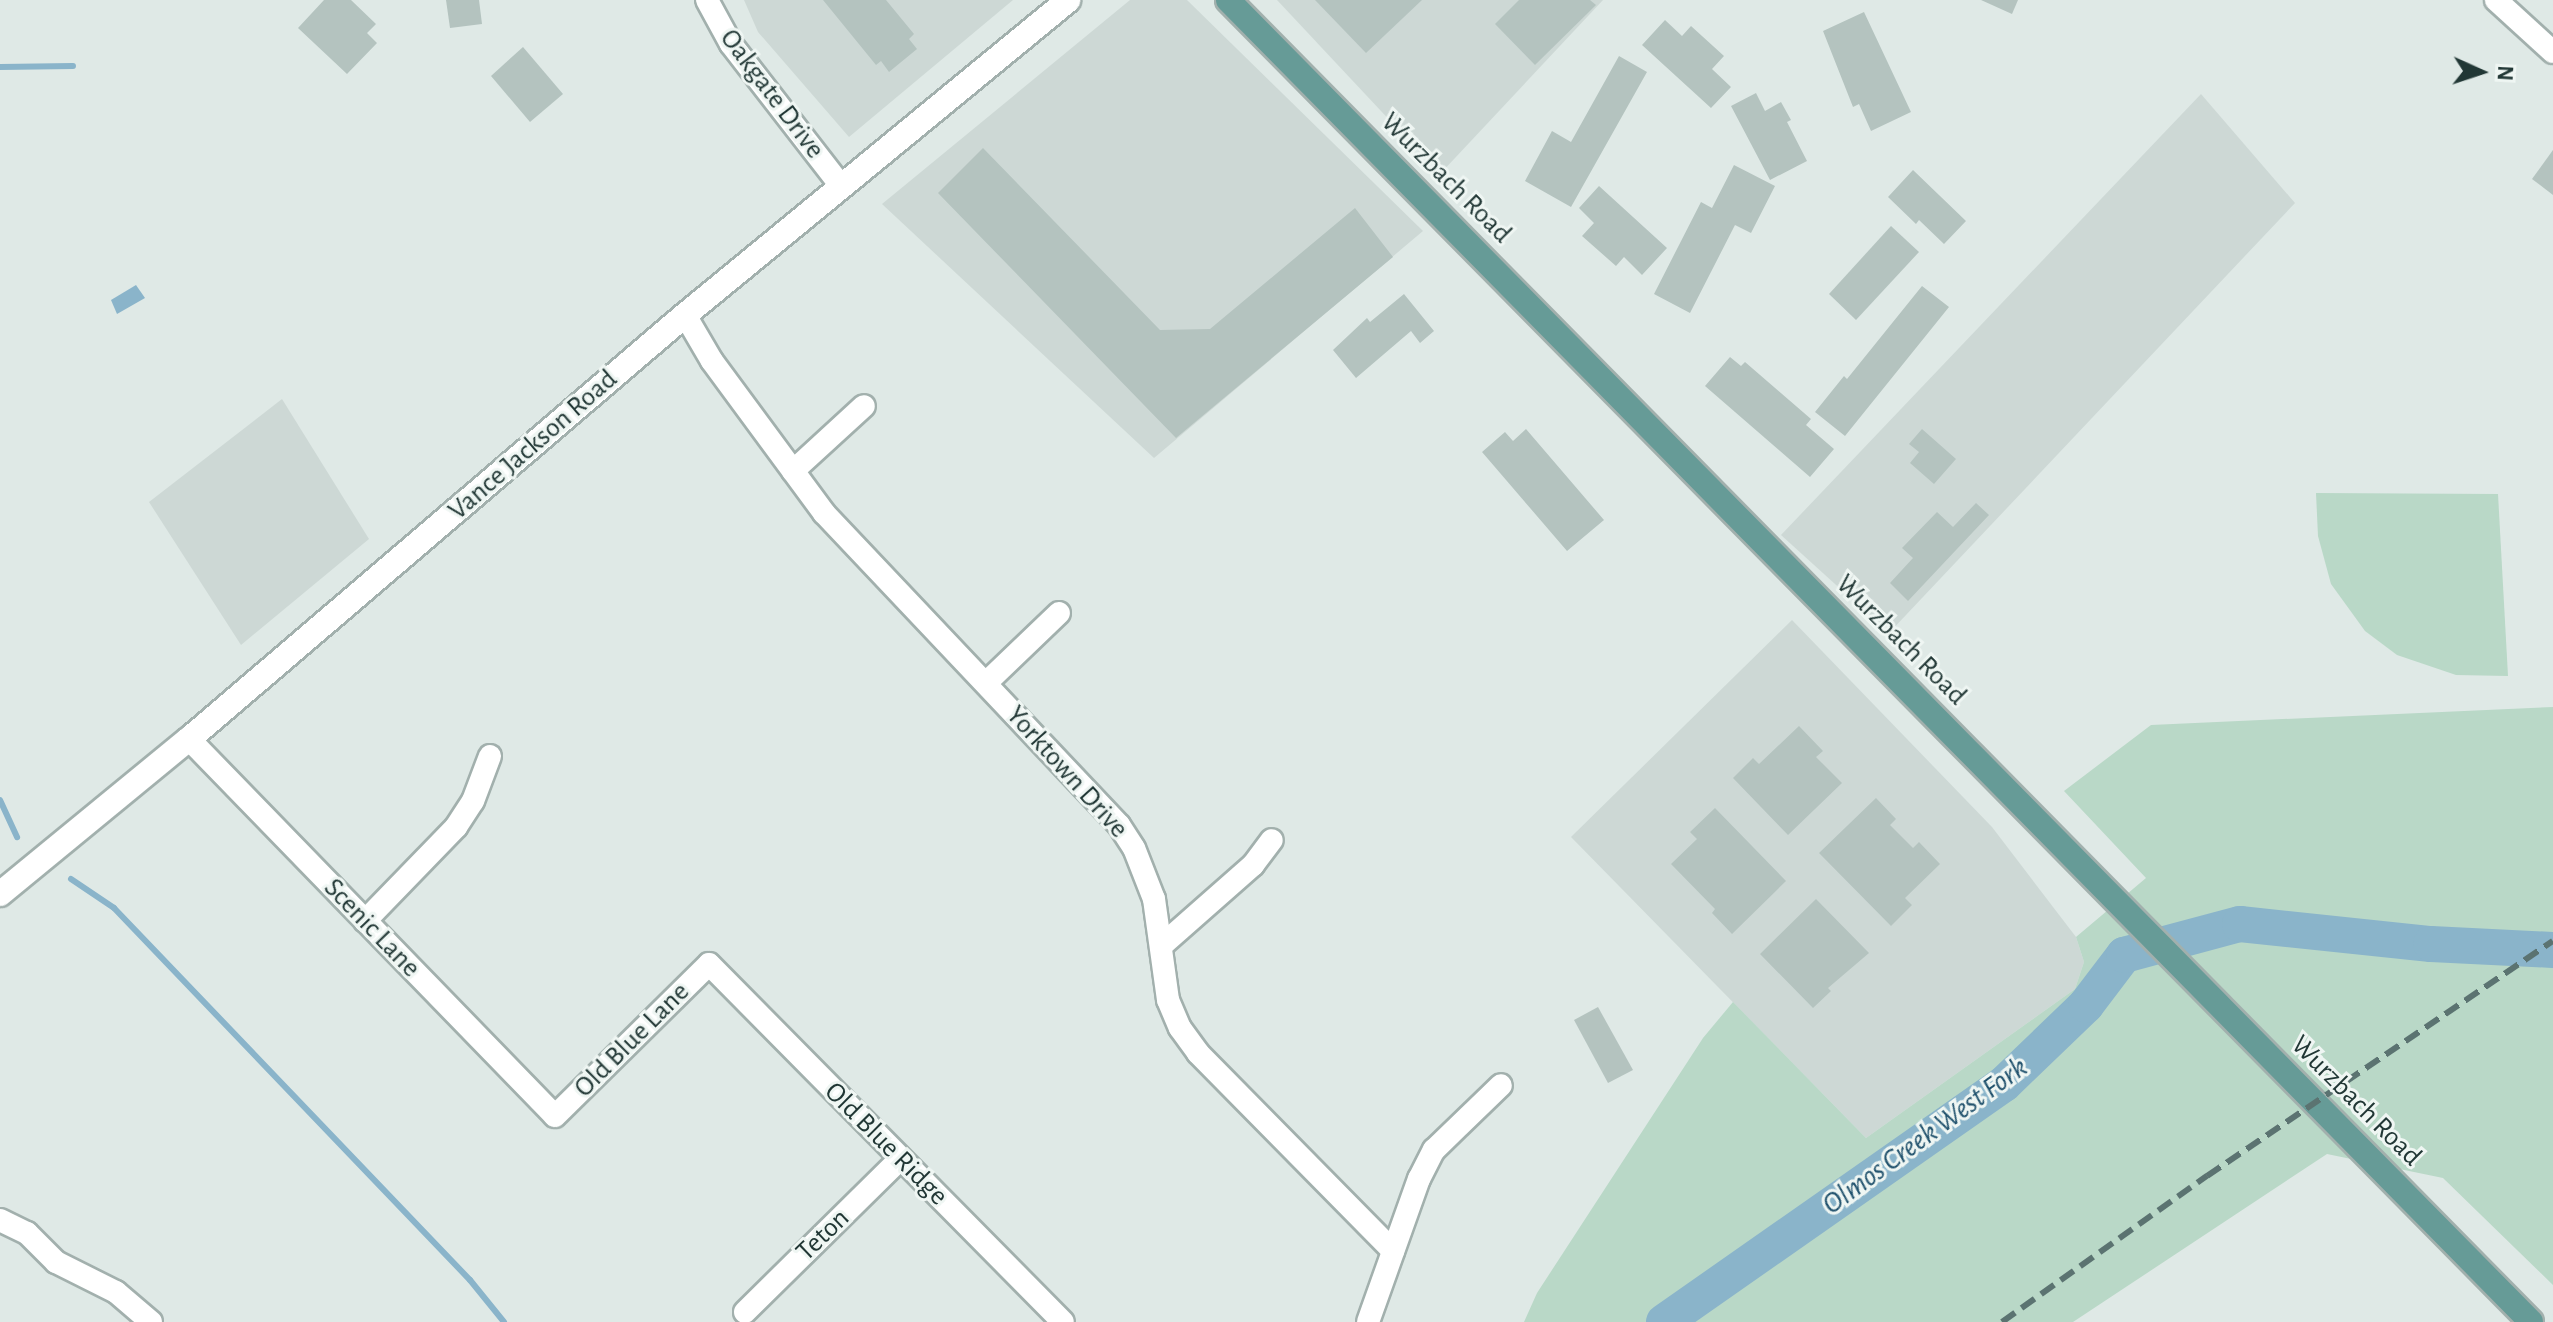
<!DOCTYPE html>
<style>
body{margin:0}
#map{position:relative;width:2553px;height:1322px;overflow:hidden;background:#dfe9e6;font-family:"Alegreya Sans",sans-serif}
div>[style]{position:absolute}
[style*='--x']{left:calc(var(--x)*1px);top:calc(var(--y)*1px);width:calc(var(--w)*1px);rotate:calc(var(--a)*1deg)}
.built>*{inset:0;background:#cdd8d5}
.green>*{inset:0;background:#b9d8c7}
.water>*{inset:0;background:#8ab4ca}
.stream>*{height:6px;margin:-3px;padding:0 3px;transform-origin:3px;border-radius:3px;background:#8ab4ca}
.river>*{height:36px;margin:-18px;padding:0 18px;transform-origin:18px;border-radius:18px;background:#8ab4ca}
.building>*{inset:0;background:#b4c3bf}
.roads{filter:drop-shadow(2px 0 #a2b0ad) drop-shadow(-2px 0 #a2b0ad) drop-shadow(0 2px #a2b0ad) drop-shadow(0 -2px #a2b0ad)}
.minor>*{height:22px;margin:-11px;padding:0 11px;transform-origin:11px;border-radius:11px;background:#fff}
.secondary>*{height:24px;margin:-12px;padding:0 12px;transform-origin:12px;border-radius:12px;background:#fff}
.primary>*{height:24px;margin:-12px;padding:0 12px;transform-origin:12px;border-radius:12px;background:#669b97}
.rail>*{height:6px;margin-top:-3px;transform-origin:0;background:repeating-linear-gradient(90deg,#5b7371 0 16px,transparent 0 24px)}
span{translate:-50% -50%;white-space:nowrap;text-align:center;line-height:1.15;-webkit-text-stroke:6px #eff6f3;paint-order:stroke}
.street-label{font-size:28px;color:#213735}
.water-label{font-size:30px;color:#21526d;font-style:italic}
.north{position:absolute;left:2441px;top:32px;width:80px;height:80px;-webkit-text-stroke:6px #eff6f3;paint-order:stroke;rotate:93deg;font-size:22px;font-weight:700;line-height:32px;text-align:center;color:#213735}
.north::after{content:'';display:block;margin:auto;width:28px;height:36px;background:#213735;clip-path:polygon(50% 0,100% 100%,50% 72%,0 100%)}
</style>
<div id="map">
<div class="built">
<div style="clip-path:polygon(744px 0,1013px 0,849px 137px,758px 32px)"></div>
<div style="clip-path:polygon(1130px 0,1187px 0,1423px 231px,1154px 458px,882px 204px)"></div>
<div style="clip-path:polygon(1277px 0,1603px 0,1440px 174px)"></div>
<div style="clip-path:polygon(2201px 94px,2295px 203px,1889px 633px,1781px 535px)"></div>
<div style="clip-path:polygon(282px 399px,369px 539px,241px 645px,149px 502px)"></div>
<div style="clip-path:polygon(1792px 620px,1992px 827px,2076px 937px,2084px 962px,2075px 989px,1866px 1138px,1571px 837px)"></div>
</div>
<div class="green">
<div style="clip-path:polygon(2316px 493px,2498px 494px,2508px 676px,2456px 675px,2397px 655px,2365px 631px,2331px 584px,2318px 536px)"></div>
<div style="clip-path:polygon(2553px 707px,2553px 1285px,2443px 1178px,2327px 1154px,2073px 1322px,1524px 1322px,1537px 1293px,1703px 1038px,1733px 1002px,1866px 1138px,2075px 989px,2084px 962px,2076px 937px,2146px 878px,2064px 791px,2151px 725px)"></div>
</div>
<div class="water">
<div style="clip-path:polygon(136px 285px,145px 298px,117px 314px,111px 300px)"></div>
</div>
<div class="stream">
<div style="--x:0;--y:67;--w:73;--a:-0.8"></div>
<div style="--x:0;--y:800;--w:41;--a:65.3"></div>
<div style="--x:71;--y:879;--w:52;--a:34"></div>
<div style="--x:114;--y:908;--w:515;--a:46.26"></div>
<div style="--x:470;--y:1280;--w:54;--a:51"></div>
</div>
<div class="river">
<div style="--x:1664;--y:1322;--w:415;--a:-35"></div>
<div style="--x:2004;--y:1084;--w:114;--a:-43.9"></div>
<div style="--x:2086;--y:1005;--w:63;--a:-52.8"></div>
<div style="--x:2124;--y:955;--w:120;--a:-15"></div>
<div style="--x:2240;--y:924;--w:192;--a:6"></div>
<div style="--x:2431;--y:944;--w:122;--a:2.8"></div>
</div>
<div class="building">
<div style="clip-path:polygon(324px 0,351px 0,376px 24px,367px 33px,377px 43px,347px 74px,298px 28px)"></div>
<div style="clip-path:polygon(446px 0,479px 0,482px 24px,450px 28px)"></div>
<div style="clip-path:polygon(823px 0,886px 0,914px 34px,909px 39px,917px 49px,889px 72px,881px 61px,876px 65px)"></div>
<div style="clip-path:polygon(1315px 0,1422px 0,1366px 53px)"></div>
<div style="clip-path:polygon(1519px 0,1590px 0,1596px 5px,1535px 65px,1495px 24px)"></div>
<div style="clip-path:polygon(1981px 0,2018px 0,2012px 14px)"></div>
<div style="clip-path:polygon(1864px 12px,1911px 112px,1871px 131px,1859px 104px,1853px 107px,1823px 31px)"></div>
<div style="clip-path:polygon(1665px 20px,1682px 36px,1691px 26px,1724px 56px,1712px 69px,1731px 87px,1711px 108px,1642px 45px)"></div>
<div style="clip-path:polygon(523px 47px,563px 94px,530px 122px,491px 76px)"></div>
<div style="clip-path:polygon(1619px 56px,1647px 72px,1571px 207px,1525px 181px,1552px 131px,1571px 142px)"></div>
<div style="clip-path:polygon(1756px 93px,1765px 111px,1781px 102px,1791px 120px,1787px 122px,1807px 161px,1770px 180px,1731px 106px)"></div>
<div style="clip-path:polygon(983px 148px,1160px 330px,1210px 329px,1355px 208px,1393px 257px,1176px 438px,938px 193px)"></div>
<div style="clip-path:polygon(2553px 150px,2553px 195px,2532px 179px)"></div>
<div style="clip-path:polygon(1734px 165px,1775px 186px,1751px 233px,1735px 225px,1690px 313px,1654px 294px,1701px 202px,1712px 208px)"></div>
<div style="clip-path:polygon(1913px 170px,1966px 221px,1944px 244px,1919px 220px,1916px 224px,1888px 197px)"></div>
<div style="clip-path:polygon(1599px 186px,1667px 248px,1642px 275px,1624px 257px,1616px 266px,1582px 236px,1594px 223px,1579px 208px)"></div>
<div style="clip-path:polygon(1891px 226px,1919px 252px,1856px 320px,1829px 294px)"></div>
<div style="clip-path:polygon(1922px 286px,1949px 307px,1845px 436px,1815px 412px,1844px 376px,1847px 379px)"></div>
<div style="clip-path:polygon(1404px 294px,1434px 331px,1420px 343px,1411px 331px,1356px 378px,1333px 350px,1367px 318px,1370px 322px)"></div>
<div style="clip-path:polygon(1730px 357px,1741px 366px,1745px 362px,1811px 419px,1806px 425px,1834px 449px,1810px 477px,1705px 386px)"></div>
<div style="clip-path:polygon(1526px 429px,1604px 520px,1567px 551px,1482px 452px,1505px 432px,1513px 441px)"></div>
<div style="clip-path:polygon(1922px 429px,1956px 459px,1934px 484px,1910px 463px,1919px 452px,1909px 444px)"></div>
<div style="clip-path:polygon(1976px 503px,1989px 515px,1908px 601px,1890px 583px,1913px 558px,1902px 548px,1937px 512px,1953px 527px)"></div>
<div style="clip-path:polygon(1799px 726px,1823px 751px,1816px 757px,1842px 783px,1788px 835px,1733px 778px,1753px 758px,1759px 764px)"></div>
<div style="clip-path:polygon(1876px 798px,1896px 819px,1890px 825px,1913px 848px,1919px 842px,1940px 864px,1905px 898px,1912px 905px,1891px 926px,1819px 853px)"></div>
<div style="clip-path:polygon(1715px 808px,1786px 881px,1732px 934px,1712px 913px,1715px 909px,1671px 864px,1697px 839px,1690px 832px)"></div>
<div style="clip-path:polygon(1816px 899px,1869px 953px,1828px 988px,1831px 991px,1813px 1008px,1760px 954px)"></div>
<div style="clip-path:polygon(1598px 1007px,1633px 1070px,1608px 1083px,1574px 1020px)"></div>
</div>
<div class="roads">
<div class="minor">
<div style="--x:707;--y:0;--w:50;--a:61.4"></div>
<div style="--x:731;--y:44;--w:180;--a:52.2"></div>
<div style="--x:2496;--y:0;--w:77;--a:42.4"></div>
<div style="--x:685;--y:315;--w:53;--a:59.6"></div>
<div style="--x:712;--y:361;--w:189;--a:53.6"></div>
<div style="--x:824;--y:513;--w:429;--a:46.6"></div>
<div style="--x:1119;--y:825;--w:27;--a:57"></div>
<div style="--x:1134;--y:848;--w:55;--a:68.6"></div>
<div style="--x:1154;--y:899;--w:102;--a:82.1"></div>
<div style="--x:1168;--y:1000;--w:30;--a:67"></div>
<div style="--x:1180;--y:1028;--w:31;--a:54"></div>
<div style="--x:1198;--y:1053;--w:278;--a:45.4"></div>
<div style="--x:793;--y:471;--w:96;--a:-42.5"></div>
<div style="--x:986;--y:683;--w:101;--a:-43.8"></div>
<div style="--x:189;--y:739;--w:525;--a:45.85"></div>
<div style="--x:555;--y:1116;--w:216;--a:-44.6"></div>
<div style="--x:709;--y:964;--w:503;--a:45.32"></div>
<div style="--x:365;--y:921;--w:131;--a:-45.9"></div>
<div style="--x:456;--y:827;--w:31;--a:-57"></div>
<div style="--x:473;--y:801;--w:48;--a:-69.3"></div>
<div style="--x:1161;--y:946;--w:123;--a:-41.4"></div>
<div style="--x:1253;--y:865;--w:31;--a:-53"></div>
<div style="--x:0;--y:1220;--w:30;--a:26"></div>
<div style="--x:27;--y:1233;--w:41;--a:45"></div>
<div style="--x:56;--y:1262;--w:67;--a:26.6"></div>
<div style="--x:116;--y:1292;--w:46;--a:40.6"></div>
<div style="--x:745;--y:1312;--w:218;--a:-44.6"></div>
<div style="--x:1368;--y:1322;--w:152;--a:-70.4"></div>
<div style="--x:1419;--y:1179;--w:33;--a:-63"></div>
<div style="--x:1434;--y:1150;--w:93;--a:-44.1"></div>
</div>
<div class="secondary">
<div style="--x:0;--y:894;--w:244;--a:-39.4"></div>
<div style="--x:189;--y:739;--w:653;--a:-40.53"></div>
<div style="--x:685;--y:315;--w:496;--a:-39.4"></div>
</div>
<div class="primary">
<div style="--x:1228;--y:0;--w:1856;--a:45.41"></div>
</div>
</div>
<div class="rail">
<div style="--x:2002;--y:1322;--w:252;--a:-35.5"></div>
<div style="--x:2207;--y:1176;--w:418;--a:-34.2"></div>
</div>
<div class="street-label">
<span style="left:772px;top:94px;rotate:53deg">Oakgate Drive</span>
<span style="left:1446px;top:178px;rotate:45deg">Wurzbach Road</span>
<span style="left:533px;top:445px;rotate:-41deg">Vance Jackson Road</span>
<span style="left:1901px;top:640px;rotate:45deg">Wurzbach Road</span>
<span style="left:1067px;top:772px;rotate:48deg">Yorktown Drive</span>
<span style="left:372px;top:928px;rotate:46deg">Scenic Lane</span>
<span style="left:632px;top:1040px;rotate:-45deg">Old Blue Lane</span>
<span style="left:2356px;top:1101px;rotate:45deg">Wurzbach Road</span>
<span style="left:886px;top:1144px;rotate:45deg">Old Blue Ridge</span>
<span style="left:823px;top:1235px;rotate:-44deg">Teton</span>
</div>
<div class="water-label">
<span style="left:1925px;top:1136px;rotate:-36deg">Olmos Creek West Fork</span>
</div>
<div class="north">N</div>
</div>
